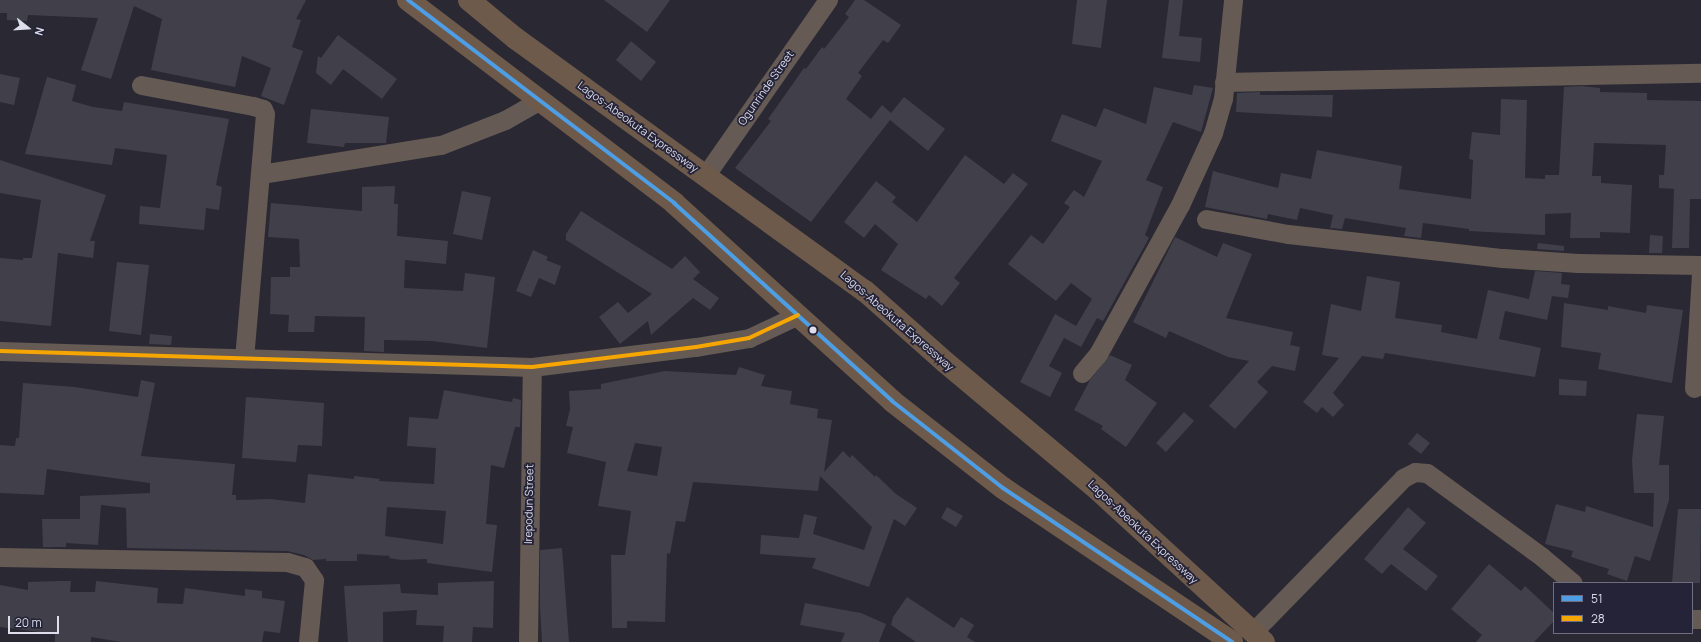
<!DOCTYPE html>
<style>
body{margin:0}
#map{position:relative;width:1701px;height:642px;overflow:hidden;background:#292833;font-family:Manrope,sans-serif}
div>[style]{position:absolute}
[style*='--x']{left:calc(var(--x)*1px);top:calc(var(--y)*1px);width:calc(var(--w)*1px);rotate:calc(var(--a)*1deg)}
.building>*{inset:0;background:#41404a}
.street>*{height:19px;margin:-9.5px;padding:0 9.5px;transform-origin:9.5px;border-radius:9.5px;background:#655a54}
.highway>*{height:22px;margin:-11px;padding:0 11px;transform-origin:11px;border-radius:11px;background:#6e5a4a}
.bus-1>*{height:4px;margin:-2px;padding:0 2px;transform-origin:2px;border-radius:2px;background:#4d9ee5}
.bus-2>*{height:4px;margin:-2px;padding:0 2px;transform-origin:2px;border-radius:2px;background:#f7a600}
.dots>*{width:11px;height:11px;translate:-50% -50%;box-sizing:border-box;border:2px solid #252338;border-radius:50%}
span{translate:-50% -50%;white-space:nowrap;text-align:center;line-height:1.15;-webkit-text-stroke:3.5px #252338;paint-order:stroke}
.street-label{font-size:11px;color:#ddddeb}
.legend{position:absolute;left:1553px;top:582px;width:140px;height:52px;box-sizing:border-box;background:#252338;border:1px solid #6f6d80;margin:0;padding:5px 7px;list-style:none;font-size:12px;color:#ddddeb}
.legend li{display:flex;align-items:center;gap:8px;height:20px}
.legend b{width:20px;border:1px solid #6f6d80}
.north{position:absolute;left:8px;top:8px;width:40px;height:40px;-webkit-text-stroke:3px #252338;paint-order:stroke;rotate:107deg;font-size:11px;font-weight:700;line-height:16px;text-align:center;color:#ddddeb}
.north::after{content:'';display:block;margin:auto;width:14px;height:18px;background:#ddddeb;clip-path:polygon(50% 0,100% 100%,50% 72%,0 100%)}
.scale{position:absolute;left:8px;top:616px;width:51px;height:18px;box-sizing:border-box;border:2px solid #ddddeb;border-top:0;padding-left:5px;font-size:12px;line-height:14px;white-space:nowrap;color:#ddddeb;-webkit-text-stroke:3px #252338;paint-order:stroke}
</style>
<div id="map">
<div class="building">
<div style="clip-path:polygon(0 0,306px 0,296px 19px,301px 20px,292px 47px,303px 51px,284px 105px,261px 96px,271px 68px,242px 56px,235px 87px,151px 70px,162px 19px,134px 6px,111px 79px,81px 70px,98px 18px,28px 15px,27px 21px,7px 20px,7px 13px,0 13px)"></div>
<div style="clip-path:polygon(604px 0,670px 0,647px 32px)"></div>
<div style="clip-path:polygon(855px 0,864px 0,901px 25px,888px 43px,883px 40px,858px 73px,862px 76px,846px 99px,871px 119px,882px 105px,891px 113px,904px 97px,945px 129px,928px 151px,890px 120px,811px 222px,735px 168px,771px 121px,768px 119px,804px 68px,806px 69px,822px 47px,824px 49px,849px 17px,845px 14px)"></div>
<div style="clip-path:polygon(1077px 0,1107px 0,1101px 48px,1072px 44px)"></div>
<div style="clip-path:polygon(1169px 0,1183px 0,1179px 36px,1202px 38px,1200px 62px,1162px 58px)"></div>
<div style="clip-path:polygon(338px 35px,397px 79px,382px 99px,343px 69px,331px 85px,316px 73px,318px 56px,321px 58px)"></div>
<div style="clip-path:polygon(631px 41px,656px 62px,641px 81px,616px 60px)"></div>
<div style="clip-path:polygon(0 74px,20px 78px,14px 105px,0 102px)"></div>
<div style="clip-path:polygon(47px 77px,76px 85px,72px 101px,93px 107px,122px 111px,124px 102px,229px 119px,216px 185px,222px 187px,219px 210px,206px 208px,204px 230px,139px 224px,140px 206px,160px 208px,167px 155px,115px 148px,112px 165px,25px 154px)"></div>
<div style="clip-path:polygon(1194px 85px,1213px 88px,1201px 132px,1173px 122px,1146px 180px,1163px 187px,1145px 235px,1149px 238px,1103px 321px,1097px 318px,1081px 347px,1064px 338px,1049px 366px,1062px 373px,1050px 397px,1020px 382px,1055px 314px,1076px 326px,1092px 299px,1071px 283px,1056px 301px,1008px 264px,1031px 235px,1043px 244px,1070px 207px,1064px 203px,1074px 190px,1084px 197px,1102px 161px,1051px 141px,1062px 114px,1096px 127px,1104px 108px,1146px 124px,1154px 87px,1192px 95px)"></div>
<div style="clip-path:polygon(1582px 86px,1600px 88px,1600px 92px,1647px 93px,1647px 100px,1701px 101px,1701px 199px,1690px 199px,1689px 248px,1672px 248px,1674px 189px,1659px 188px,1659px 175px,1664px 175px,1666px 145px,1594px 143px,1592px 176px,1601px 176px,1601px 183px,1632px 185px,1630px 233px,1600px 232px,1600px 238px,1570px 238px,1571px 213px,1545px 214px,1545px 235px,1469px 231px,1469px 229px,1423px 223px,1421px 238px,1404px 236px,1406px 228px,1345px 218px,1342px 229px,1330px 228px,1333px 215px,1300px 208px,1297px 220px,1268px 214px,1267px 219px,1205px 207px,1213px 171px,1278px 188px,1281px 173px,1311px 179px,1317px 150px,1402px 166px,1399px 189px,1471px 199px,1473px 160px,1469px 159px,1472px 132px,1500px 135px,1501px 99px,1527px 100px,1525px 178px,1545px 179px,1545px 175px,1559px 175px,1564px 87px)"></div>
<div style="clip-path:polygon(1260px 92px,1260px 95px,1333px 95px,1332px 117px,1236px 112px,1237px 93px)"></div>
<div style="clip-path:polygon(311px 109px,389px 117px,386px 143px,345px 143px,344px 147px,307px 143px)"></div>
<div style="clip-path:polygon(965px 155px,1004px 184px,1013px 173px,1028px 184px,954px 278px,960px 283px,942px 306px,929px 295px,926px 299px,881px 270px,898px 244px,875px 224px,864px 238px,844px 222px,876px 181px,896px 197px,892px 202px,917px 222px)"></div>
<div style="clip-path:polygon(0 160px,106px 195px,90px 241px,95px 241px,93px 258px,58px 253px,51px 326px,0 321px,0 258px,23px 260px,23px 258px,32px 258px,41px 200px,0 193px)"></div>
<div style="clip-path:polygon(395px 186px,394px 204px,398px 204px,397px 236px,448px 241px,446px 264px,405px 260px,404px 288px,463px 291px,465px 273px,495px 277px,487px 348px,432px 341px,384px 340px,384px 352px,364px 351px,365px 317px,315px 316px,314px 332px,288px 332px,289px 315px,270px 314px,271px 277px,290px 277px,290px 267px,300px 267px,299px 239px,268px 237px,271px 203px,362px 211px,362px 187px)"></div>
<div style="clip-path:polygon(462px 191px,491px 197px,482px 240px,453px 234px)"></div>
<div style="clip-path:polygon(581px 211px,672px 269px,685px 256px,700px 272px,693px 279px,719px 298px,710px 310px,693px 298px,651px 335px,648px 321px,620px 344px,599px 317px,618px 302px,628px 313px,652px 294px,566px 240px,566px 234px)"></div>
<div style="clip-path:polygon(1650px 235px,1663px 236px,1662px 253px,1649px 253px)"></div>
<div style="clip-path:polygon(1175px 237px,1217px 257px,1223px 243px,1252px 254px,1226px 318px,1293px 332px,1290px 345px,1300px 347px,1295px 371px,1272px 366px,1257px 382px,1268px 392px,1235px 429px,1209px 406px,1249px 361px,1228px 357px,1169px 331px,1166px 338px,1133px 322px)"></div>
<div style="clip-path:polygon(1538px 243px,1564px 246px,1564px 251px,1537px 249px)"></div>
<div style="clip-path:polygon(533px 250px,548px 257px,546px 260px,561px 266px,555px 285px,539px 278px,531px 297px,516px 291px)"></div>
<div style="clip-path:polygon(117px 262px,149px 265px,141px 335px,109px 331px)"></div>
<div style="clip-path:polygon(1535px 271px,1562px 273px,1561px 284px,1570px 285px,1568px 298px,1552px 296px,1547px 320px,1505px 311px,1499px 339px,1541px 348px,1535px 377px,1385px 353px,1383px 359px,1362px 356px,1333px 393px,1344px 405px,1333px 417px,1322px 407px,1317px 413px,1303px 402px,1339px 358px,1322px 355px,1331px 304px,1361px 311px,1367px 276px,1400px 282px,1395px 318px,1442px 325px,1441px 332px,1477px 339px,1488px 290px,1529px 299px)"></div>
<div style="clip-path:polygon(1564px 303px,1608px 310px,1608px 306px,1646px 313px,1647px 305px,1683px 310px,1672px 383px,1598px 369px,1601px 353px,1561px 347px)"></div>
<div style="clip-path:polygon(150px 334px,172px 336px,171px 345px,149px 344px)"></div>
<div style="clip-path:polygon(1110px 355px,1132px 365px,1125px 380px,1157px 403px,1126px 447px,1101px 429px,1103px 426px,1074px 410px,1090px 380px)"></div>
<div style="clip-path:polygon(evenodd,739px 367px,765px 375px,761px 386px,792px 391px,790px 404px,818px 409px,817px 418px,832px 420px,824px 472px,843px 451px,850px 458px,852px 455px,875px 477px,876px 475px,896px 494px,917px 508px,905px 526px,894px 519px,869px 587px,812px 568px,816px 558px,760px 554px,761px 535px,799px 538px,804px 514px,817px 517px,813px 534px,864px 550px,872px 527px,820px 476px,818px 491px,693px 482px,685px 522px,676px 521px,670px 554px,667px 553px,665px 622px,627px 621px,627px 628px,612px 628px,611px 555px,625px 555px,631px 511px,598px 506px,606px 462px,567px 453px,573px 427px,566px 426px,570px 409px,569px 391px,601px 389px,601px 384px,665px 371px,736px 375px,739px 367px,635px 443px,662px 447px,657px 476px,627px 471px,635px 443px)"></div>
<div style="clip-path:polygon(1559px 379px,1587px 381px,1586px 396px,1559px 395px)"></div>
<div style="clip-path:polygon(evenodd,141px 380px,155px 383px,141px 456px,235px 464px,232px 495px,236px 495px,236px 500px,270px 499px,305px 503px,308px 474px,354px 479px,354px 476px,380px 479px,379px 481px,434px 484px,436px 448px,407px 446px,409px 417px,438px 419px,444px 390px,512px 402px,513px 398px,521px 400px,520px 427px,515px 427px,504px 468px,491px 465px,486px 524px,497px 525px,492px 572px,427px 563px,427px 559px,402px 560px,389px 558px,390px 556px,357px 554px,357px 561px,326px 561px,326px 559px,313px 560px,304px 555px,287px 551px,127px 548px,126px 508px,101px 505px,98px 545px,66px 543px,66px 547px,43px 547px,42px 519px,80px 519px,80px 496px,150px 493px,150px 483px,47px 469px,44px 495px,0 493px,0 445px,15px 446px,16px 438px,19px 438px,23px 383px,75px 387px,138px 397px,141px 380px,387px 507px,446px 511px,443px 544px,385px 536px,387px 507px)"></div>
<div style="clip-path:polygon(246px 397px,324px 403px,322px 446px,298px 445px,296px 462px,242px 458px)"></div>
<div style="clip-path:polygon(1184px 412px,1194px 421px,1166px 452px,1156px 443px)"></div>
<div style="clip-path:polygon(1637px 414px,1664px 416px,1659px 465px,1669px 465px,1669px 500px,1650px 561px,1635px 556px,1627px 581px,1607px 574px,1609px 569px,1571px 557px,1573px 551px,1545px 544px,1556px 504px,1585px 512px,1586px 506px,1653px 527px,1654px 493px,1634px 493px,1632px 460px)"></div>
<div style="clip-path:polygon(1417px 433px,1430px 443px,1421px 454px,1408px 444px)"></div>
<div style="clip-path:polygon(947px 507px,963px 516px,956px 527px,941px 518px)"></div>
<div style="clip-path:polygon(1408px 507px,1426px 523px,1403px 549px,1438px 576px,1426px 591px,1391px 564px,1382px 574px,1364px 559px)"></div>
<div style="clip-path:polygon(1678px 509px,1701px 509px,1700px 583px,1672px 583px)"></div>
<div style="clip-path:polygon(562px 548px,569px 642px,542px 642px,540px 607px,540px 550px)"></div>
<div style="clip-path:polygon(1489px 564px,1521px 591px,1525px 586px,1554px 613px,1554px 621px,1534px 642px,1476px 642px,1482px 635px,1451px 609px)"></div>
<div style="clip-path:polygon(61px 581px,71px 581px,70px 592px,95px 592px,96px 581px,158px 588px,157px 603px,183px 604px,185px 588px,245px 596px,245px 589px,262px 591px,262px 598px,285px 601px,280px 633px,264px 631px,262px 642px,121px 642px,91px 637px,91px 642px,55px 642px,55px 634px,0 627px,0 585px,28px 590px,28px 582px)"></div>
<div style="clip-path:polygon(494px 581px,493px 628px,473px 627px,472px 642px,443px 642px,444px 626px,416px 625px,417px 610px,383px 612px,383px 642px,348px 642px,344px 586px,400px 584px,401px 593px,438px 595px,438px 583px)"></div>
<div style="clip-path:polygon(907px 597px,954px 628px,961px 617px,974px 625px,967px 637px,975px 642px,916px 642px,891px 625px,893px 617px)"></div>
<div style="clip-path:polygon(805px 603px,861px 613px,886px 624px,879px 642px,841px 642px,845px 633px,800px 625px)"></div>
</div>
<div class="street">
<div style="--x:1224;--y:82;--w:477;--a:-1.1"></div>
<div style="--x:141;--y:85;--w:114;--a:10.6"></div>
<div style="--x:253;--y:106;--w:10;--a:17"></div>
<div style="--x:263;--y:109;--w:5;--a:68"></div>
<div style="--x:265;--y:114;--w:245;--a:94.9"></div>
<div style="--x:261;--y:174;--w:182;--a:-9.2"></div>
<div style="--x:441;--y:145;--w:69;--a:-21.3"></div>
<div style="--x:505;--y:120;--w:40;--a:-29.7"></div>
<div style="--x:705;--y:176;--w:215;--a:-55.1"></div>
<div style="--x:1206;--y:219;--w:83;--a:10.4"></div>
<div style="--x:1288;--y:234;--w:216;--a:6.4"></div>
<div style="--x:1503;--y:258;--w:75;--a:3.8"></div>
<div style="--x:1578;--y:263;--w:123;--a:0.9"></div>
<div style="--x:0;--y:351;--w:532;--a:1.72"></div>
<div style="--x:532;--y:367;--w:165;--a:-7"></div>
<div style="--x:696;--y:347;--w:54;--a:-9.6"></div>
<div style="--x:749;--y:338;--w:54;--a:-25.1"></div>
<div style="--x:1082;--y:373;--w:25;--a:-50"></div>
<div style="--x:1098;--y:354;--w:170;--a:-61.2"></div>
<div style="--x:1180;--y:205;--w:79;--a:-65.4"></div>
<div style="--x:1213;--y:133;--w:35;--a:-74"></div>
<div style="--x:1223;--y:99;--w:100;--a:-84.2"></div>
<div style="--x:1694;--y:388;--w:114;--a:-86.5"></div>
<div style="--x:0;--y:557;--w:287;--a:1"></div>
<div style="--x:287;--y:562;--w:19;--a:16"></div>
<div style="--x:305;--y:567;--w:16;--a:55"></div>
<div style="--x:314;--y:580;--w:62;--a:95.5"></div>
<div style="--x:1692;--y:619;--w:9;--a:0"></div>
<div style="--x:1252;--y:633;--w:216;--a:-45.7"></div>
<div style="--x:1403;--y:478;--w:13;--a:-27"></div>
<div style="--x:1415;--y:472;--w:12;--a:5"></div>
<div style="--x:1427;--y:473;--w:142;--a:36.1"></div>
<div style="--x:1542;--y:557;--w:40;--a:40"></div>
<div style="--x:528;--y:642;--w:275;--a:-89.2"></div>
</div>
<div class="highway">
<div style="--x:408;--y:0;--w:335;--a:37.3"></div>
<div style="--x:674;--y:203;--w:294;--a:42.2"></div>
<div style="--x:892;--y:401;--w:141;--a:38.1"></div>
<div style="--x:1003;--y:488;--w:276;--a:33.9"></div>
<div style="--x:469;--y:0;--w:60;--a:39.6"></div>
<div style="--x:515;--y:38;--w:432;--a:35.9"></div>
<div style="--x:865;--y:291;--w:107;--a:41.6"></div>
<div style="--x:945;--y:362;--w:199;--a:39.9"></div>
<div style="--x:1098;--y:490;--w:225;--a:42.5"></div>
</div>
<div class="bus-1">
<div style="--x:408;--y:0;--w:335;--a:37.3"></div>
<div style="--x:674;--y:203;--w:294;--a:42.2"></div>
<div style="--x:892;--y:401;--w:141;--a:38.1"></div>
<div style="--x:1003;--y:488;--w:276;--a:33.9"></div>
</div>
<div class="bus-2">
<div style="--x:0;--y:351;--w:532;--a:1.72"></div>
<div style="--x:532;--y:367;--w:165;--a:-7"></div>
<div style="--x:696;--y:347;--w:54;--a:-9.6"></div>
<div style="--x:749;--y:338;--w:54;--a:-25.1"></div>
</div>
<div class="dots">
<div style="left:813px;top:330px;background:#ddddeb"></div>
</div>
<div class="street-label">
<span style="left:766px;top:88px;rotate:-55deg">Ogunrinde Street</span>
<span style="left:638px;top:127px;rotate:36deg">Lagos-Abeokuta Expressway</span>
<span style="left:897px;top:321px;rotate:41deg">Lagos-Abeokuta Expressway</span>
<span style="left:529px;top:504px;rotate:-89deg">Irepodun Street</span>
<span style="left:1143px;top:532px;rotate:43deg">Lagos-Abeokuta Expressway</span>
</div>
<ul class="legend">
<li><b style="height:5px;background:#4d9ee5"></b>51</li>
<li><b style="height:5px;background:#f7a600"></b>28</li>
</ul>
<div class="north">N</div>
<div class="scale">20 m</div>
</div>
